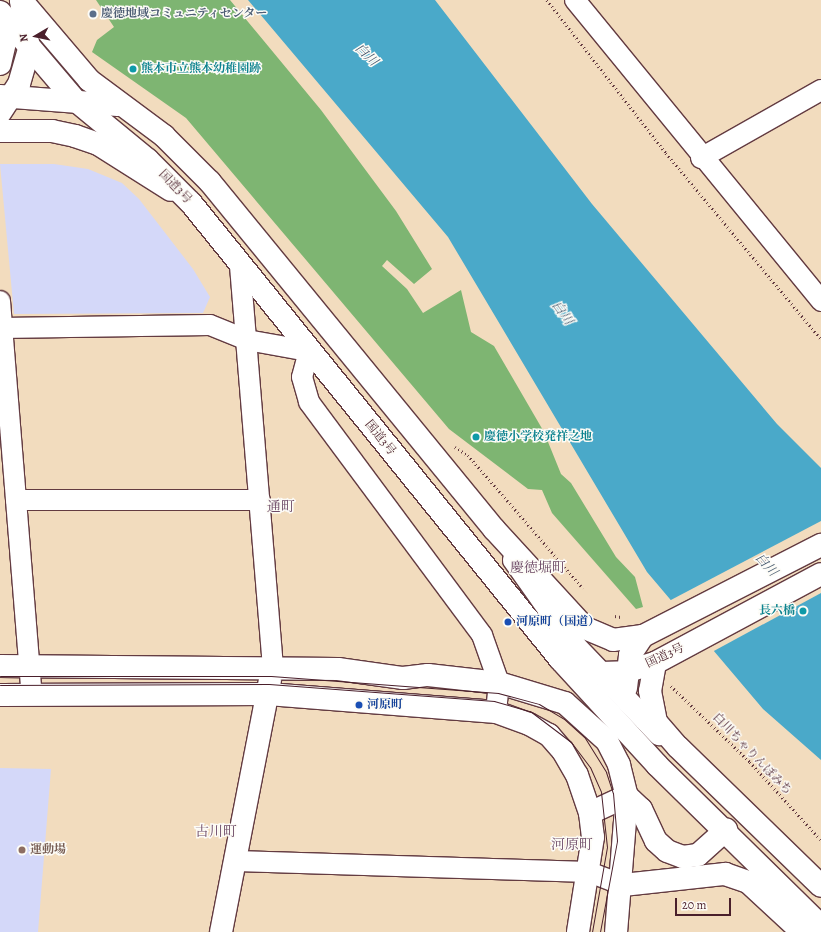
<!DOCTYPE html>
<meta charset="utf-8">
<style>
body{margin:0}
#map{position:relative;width:821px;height:932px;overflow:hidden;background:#f2dcbe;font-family:Alegreya,"Noto Serif JP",serif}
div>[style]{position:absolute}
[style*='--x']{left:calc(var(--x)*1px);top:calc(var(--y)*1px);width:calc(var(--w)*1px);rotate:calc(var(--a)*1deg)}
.built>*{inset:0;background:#d4d8f9}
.forest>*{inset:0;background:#7eb572}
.water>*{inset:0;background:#4aa9c9}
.pier>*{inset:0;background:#f2dcbe}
.path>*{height:2.5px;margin-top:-1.25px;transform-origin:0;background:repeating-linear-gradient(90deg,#633b41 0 1px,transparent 0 4px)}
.roads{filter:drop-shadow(1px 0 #633b41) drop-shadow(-1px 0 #633b41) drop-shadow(0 1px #633b41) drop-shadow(0 -1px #633b41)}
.street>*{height:20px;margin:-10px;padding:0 10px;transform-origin:10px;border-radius:10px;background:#fff}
.secondary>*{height:22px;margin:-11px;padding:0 11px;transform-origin:11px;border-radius:11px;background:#fff}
.highway>*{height:22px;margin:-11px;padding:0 11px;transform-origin:11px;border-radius:11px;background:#fff}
.tram>*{height:1px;margin:-0.5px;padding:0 0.5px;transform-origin:0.5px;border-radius:0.5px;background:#4a1f2b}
.dots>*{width:11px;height:11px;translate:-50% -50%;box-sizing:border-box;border:2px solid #fdfcf7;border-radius:50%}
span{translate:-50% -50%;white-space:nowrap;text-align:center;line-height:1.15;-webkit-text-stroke:3px #fdfcf7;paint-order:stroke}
.service-label{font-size:12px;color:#4e5e75;font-weight:700}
.left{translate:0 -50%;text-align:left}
.culture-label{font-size:12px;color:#0d838f;font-weight:700}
.right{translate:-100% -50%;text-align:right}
.street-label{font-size:12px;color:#4a1f2b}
.transit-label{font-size:12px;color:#164399;font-weight:700}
.education-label{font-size:12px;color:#785e54;font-weight:700}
.water-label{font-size:13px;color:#4a5d72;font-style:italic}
.quarter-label{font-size:14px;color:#6f4c68}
.north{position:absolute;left:16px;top:16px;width:40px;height:40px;-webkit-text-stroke:3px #fdfcf7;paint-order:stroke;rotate:261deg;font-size:11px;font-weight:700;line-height:16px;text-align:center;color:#4a1f2b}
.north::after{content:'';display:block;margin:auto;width:14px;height:18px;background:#4a1f2b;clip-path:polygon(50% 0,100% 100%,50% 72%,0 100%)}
.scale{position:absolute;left:675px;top:898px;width:56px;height:18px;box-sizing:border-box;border:2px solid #4a1f2b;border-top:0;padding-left:5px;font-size:12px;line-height:14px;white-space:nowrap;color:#4a1f2b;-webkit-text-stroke:3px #fdfcf7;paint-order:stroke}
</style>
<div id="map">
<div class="built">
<div style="clip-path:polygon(0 164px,54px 164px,88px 169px,122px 183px,139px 199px,193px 269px,210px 297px,203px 313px,14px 314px)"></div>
<div style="clip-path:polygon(0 768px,51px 769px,38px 932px,0 932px)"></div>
</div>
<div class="forest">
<div style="clip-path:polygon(96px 0,230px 0,321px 110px,396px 211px,432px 269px,414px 284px,387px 260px,382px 266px,407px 289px,423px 313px,461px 290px,471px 332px,494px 346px,544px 432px,561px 474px,571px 483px,616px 557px,635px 577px,643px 607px,636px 609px,552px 513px,542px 490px,528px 489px,449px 429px,186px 118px,92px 52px,97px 40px,114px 27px)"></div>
</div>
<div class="water">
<div style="clip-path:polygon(248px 0,435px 0,592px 204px,777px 424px,821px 468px,821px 760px,763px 709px,647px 572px,448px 237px)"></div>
</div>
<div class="pier">
<div style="clip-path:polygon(821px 521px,821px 593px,712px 652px,669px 601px)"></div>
</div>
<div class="path">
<div style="--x:547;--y:0;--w:194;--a:52.1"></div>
<div style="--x:666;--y:153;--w:242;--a:50.2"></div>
<div style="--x:455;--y:447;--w:15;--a:32"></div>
<div style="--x:468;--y:455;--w:176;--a:49.2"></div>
<div style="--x:615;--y:616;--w:6;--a:9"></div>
<div style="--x:671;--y:686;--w:110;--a:43.9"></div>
<div style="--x:750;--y:762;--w:105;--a:47.7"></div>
</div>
<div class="roads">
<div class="street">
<div style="--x:575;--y:0;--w:389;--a:50.7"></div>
<div style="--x:701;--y:158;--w:138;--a:-29.5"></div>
<div style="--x:240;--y:266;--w:401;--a:85.3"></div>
<div style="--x:0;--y:301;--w:395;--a:85.4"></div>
<div style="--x:0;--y:328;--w:210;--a:-0.8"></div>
<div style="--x:210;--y:325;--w:40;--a:22"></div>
<div style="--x:247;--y:340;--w:63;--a:10.1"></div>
<div style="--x:309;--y:351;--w:27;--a:105"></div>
<div style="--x:302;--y:377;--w:26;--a:74"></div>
<div style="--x:309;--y:402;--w:290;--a:53.4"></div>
<div style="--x:482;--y:635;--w:51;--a:70.5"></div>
<div style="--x:499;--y:683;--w:29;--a:96"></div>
<div style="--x:16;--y:500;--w:244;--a:0"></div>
<div style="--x:236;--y:861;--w:353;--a:1.8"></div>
<div style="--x:589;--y:872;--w:36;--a:21"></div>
</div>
<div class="secondary">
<div style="--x:0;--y:64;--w:26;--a:-77"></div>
<div style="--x:6;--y:39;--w:21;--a:-98"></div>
<div style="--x:0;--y:96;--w:118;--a:4.4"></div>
<div style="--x:0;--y:113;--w:35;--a:-57"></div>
<div style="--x:19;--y:84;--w:37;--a:-74"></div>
<div style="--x:29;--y:48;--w:48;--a:-99.7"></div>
<div style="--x:0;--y:131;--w:52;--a:0"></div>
<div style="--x:52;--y:131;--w:24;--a:12"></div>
<div style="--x:75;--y:136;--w:24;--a:19"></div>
<div style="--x:98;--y:144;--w:86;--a:32.2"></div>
<div style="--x:514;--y:560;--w:105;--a:54.7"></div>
<div style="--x:575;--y:646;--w:122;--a:46.3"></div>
<div style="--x:560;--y:659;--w:144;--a:47.5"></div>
<div style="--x:657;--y:765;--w:230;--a:44.5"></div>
<div style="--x:655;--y:663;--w:28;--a:100"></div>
<div style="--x:650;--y:691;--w:32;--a:79"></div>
<div style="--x:656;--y:722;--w:33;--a:49"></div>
<div style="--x:678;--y:747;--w:199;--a:44.2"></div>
<div style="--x:0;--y:666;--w:338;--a:0.5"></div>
<div style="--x:338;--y:669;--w:66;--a:7.9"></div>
<div style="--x:403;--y:678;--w:25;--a:-7"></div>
<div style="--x:428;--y:675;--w:71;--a:6.4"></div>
<div style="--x:499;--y:683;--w:69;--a:16.9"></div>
<div style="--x:565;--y:703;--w:57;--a:42.1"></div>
<div style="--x:607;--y:741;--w:27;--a:63"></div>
<div style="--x:619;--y:765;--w:32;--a:76"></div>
<div style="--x:627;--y:796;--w:136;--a:94.6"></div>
<div style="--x:626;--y:688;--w:33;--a:-83"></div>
<div style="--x:630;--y:655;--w:23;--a:-56"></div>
<div style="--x:0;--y:695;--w:268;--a:-0.2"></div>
<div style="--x:268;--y:694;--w:229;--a:4.5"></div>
<div style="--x:496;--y:712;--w:35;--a:20"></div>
<div style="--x:529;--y:724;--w:23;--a:29"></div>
<div style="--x:549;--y:735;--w:21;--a:49"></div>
<div style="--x:563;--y:751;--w:28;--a:60"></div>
<div style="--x:577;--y:775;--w:40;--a:71.1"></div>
<div style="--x:590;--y:813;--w:24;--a:83"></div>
<div style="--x:593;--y:837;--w:96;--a:99"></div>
<div style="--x:590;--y:813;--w:41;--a:-24.7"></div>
<div style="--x:627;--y:796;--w:19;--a:43"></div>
<div style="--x:641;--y:809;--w:35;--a:65"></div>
<div style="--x:656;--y:841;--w:15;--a:42"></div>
<div style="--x:667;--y:851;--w:17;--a:21"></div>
<div style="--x:683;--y:857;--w:15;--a:-8"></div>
<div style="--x:698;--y:855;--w:38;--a:-42"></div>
<div style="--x:623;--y:885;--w:103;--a:-6.2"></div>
<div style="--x:725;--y:874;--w:24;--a:19"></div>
<div style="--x:748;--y:882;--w:74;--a:42.8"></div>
<div style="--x:221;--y:932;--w:257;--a:-79"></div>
</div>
<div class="highway">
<div style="--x:21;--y:0;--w:105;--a:49.6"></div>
<div style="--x:89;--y:80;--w:94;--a:36.7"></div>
<div style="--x:164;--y:136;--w:65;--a:45"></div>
<div style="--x:210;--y:182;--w:448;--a:50.7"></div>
<div style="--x:494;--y:529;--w:134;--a:47.4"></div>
<div style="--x:585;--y:628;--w:30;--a:23"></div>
<div style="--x:613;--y:640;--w:30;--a:-8"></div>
<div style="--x:643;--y:636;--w:200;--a:-27.1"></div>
<div style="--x:0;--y:12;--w:116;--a:49.6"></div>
<div style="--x:75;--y:100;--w:94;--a:39.4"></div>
<div style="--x:148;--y:160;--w:61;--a:45"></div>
<div style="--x:191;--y:203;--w:587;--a:51.02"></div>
<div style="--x:560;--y:659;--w:43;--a:18.9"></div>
<div style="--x:601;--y:673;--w:24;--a:-2"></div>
<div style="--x:625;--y:672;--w:31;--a:-17"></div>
<div style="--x:655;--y:663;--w:188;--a:-28.2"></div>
</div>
</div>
<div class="tram">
<div style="--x:0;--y:676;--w:271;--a:0"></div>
<div style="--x:271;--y:676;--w:228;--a:4.3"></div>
<div style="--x:498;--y:693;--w:42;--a:15"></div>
<div style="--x:539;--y:704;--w:29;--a:31"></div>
<div style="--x:564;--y:719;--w:28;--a:42"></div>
<div style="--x:585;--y:738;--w:40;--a:58"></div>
<div style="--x:606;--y:772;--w:22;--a:72"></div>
<div style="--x:613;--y:793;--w:48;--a:85.2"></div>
<div style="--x:617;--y:841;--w:93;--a:100.6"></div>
<div style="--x:0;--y:685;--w:269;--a:-0.2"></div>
<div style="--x:269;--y:684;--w:226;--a:4.3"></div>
<div style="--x:494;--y:701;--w:37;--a:16"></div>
<div style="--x:530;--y:711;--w:51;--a:37.1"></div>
<div style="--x:571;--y:742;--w:31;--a:53"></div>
<div style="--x:590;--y:767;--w:27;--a:66"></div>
<div style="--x:601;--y:792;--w:55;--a:83.8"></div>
<div style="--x:607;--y:847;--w:86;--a:100"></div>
</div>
<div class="dots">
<div style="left:93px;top:14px;background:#5c6f8a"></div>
<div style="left:133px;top:69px;background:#0f9aa8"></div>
<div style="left:476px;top:437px;background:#0f9aa8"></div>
<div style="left:803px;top:611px;background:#0f9aa8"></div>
<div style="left:508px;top:622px;background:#1a4fb4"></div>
<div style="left:359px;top:705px;background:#1a4fb4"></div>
<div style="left:22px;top:850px;background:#8d6e63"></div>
</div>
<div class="service-label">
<span class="left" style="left:101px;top:14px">慶徳地域コミュニティセンター</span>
</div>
<div class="culture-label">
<span class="left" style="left:141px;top:69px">熊本市立熊本幼稚園跡</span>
<span class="left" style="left:484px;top:437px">慶徳小学校発祥之地</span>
<span class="right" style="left:795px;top:611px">長六橋</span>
</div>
<div class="street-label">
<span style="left:175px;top:187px;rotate:46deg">国道3号</span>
<span style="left:380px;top:438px;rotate:51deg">国道3号</span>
<span style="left:665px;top:656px;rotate:-25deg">国道3号</span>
<span style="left:752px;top:754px;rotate:46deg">白川ちゃりんぽみち</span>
</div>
<div class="transit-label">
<span class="left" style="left:516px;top:622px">河原町（国道）</span>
<span class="left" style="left:367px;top:705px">河原町</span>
</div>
<div class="education-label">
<span class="left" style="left:30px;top:850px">運動場</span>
</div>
<div class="water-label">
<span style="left:366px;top:55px;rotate:44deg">白川</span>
<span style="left:562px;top:313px;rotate:54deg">白川</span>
<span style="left:766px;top:565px;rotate:48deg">白川</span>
</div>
<div class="quarter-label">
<span style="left:281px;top:507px">通町</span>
<span style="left:538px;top:568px">慶徳堀町</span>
<span style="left:216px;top:832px">古川町</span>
<span style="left:572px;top:845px">河原町</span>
</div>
<div class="north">N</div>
<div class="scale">20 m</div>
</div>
